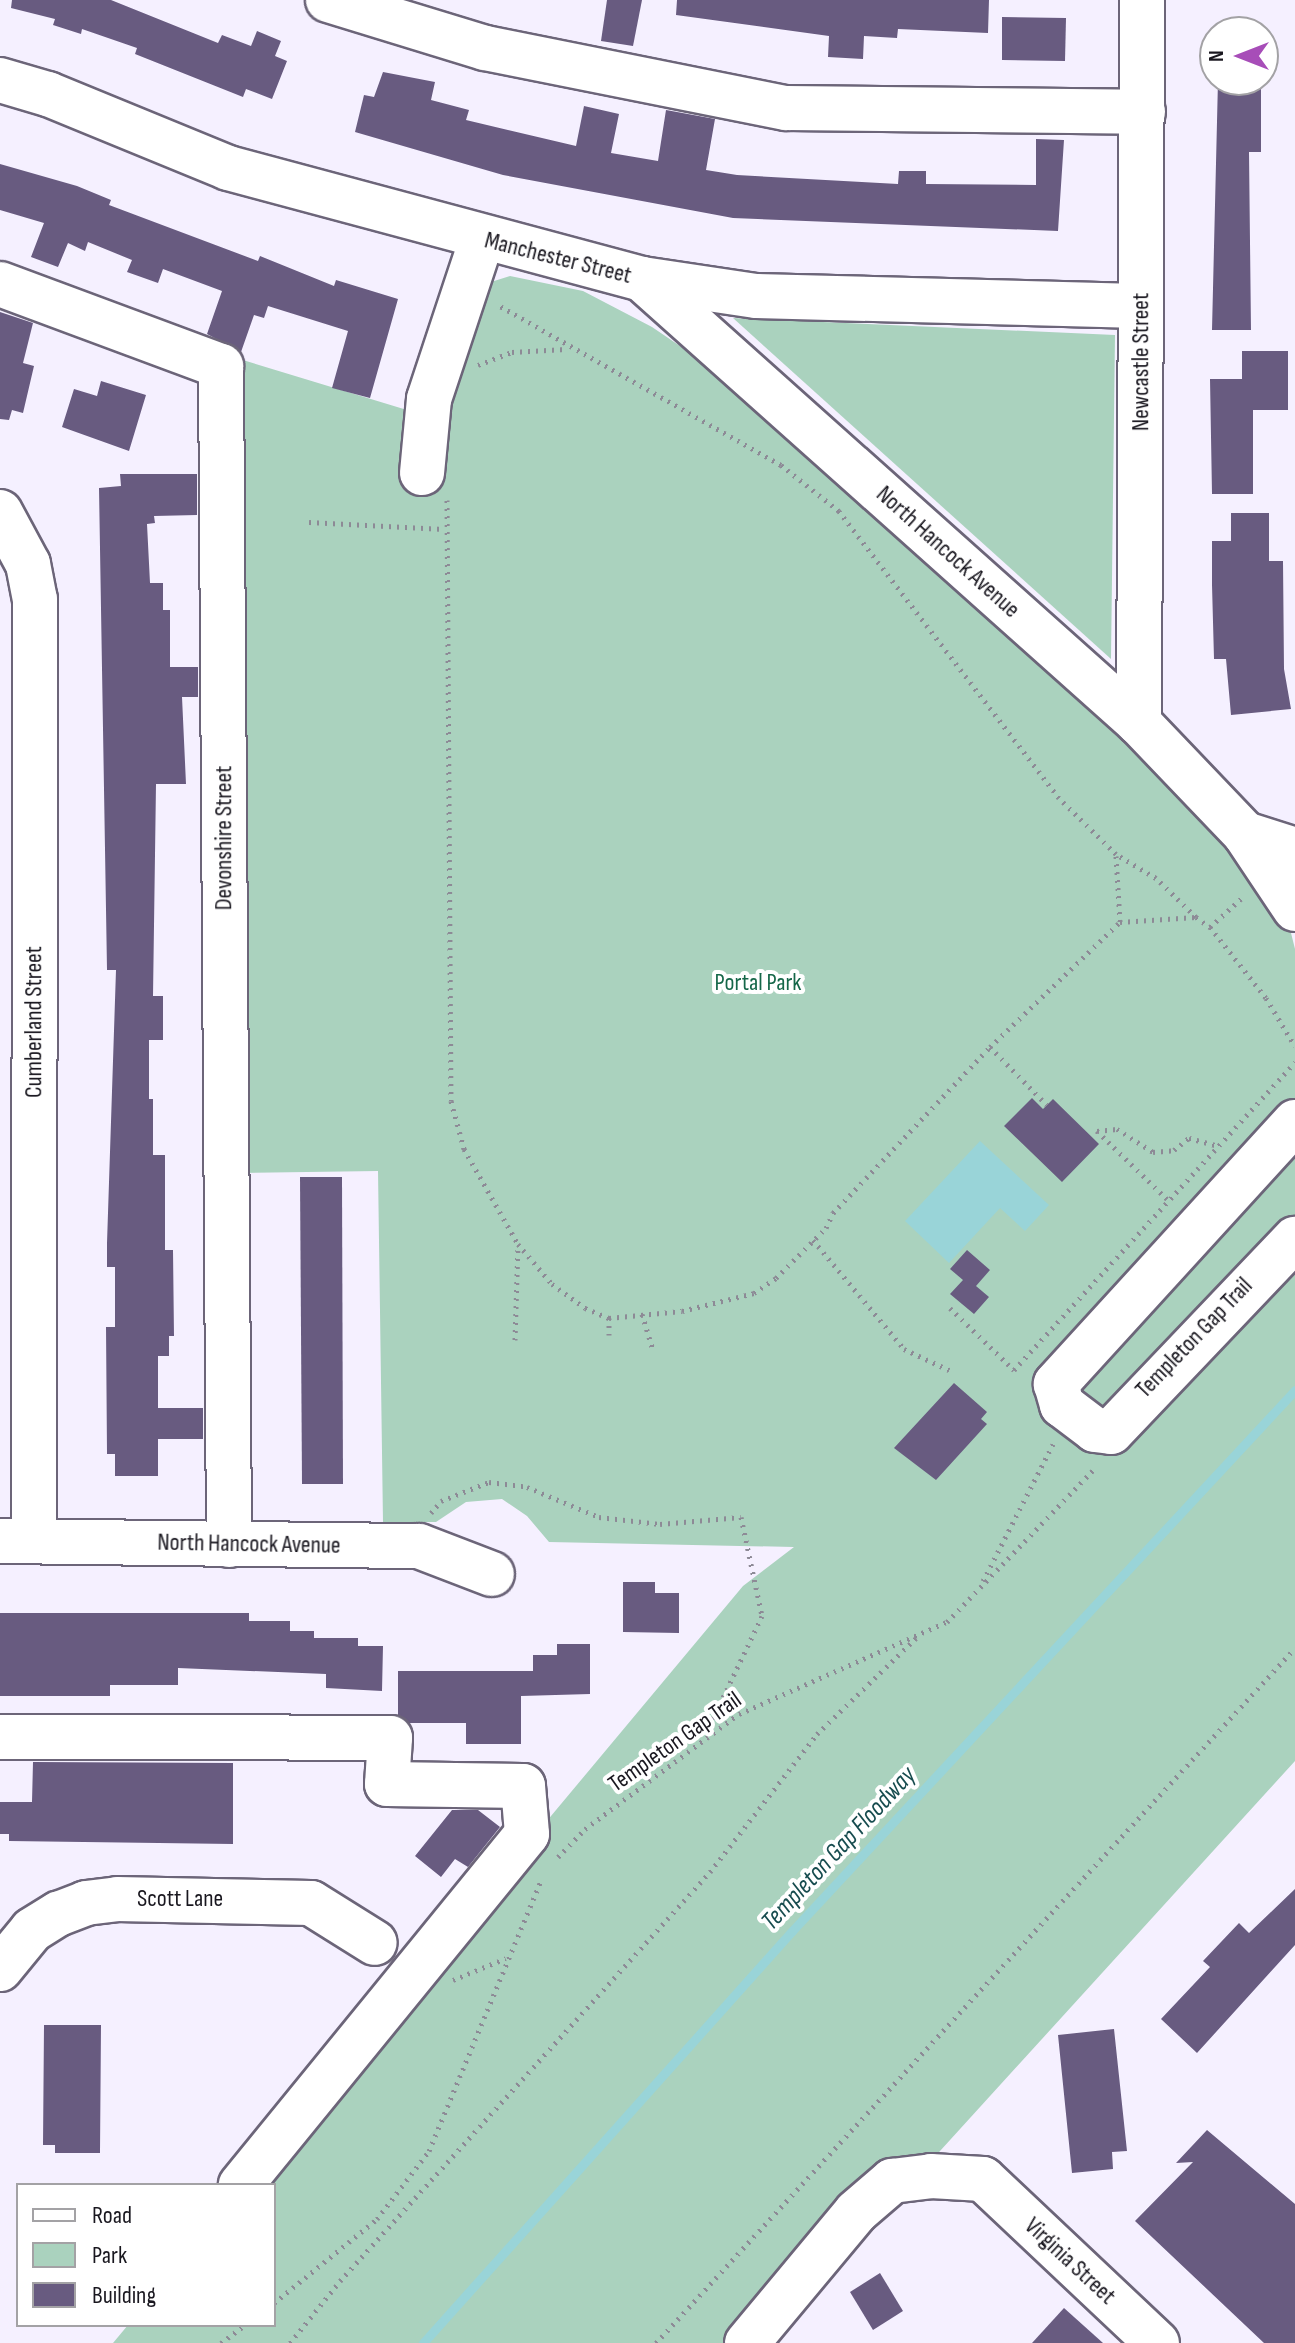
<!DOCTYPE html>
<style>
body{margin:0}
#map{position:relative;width:1295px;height:2343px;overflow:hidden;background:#f5f0ff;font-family:"Sofia Sans Condensed",sans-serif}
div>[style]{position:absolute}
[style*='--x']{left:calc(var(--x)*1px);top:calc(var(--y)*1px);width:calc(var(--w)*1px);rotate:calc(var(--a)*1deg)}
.green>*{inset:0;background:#aad2be}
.water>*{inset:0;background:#99d4d8}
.stream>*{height:9px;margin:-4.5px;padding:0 4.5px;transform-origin:4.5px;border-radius:4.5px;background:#99d4d8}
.building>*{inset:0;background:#685b80}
.path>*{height:5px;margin-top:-2.5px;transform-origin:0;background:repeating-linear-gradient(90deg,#8d8a96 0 2px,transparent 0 8px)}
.roads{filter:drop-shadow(2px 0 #6c6579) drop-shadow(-2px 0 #6c6579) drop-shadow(0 2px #6c6579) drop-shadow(0 -2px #6c6579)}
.minor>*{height:44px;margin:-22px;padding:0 22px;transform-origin:22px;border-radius:22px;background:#fff}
span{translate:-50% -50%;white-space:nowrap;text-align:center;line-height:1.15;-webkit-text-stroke:8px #fff;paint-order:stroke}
.street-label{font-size:24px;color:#19171f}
.park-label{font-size:24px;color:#156749}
.water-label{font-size:26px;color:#174c4f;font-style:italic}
.legend{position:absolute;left:16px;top:2183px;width:260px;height:144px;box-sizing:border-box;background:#fff;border:2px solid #a3a2a5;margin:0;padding:10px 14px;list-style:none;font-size:24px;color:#19171f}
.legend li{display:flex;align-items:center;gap:16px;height:40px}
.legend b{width:40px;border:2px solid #a3a2a5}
.north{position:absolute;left:1199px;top:16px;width:80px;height:80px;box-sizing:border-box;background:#fff;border:2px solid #a3a2a5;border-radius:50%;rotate:270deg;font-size:22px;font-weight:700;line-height:32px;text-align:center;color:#19171f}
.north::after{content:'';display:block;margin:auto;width:28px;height:36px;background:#a74db8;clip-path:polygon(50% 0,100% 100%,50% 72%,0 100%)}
</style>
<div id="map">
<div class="green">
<div style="clip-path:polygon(510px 276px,583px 291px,652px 327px,733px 382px,1196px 807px,1286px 913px,1295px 949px,1295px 1761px,910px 2184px,756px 2343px,113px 2343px,128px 2325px,274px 2325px,274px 2185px,243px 2185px,743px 1586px,794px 1547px,549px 1542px,527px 1516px,502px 1499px,466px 1502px,436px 1522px,383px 1522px,378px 1171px,238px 1173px,233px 357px,407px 410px,491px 282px)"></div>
<div style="clip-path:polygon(733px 318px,1115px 335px,1111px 659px)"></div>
</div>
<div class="water">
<div style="clip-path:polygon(980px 1141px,1049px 1205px,1025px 1231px,1000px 1208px,949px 1263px,905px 1221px)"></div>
</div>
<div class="stream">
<div style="--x:423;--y:2343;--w:553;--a:-48.15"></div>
<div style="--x:792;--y:1931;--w:739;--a:-47.08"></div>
</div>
<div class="building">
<div style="clip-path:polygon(12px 0,111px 0,218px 43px,222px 35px,251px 46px,257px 31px,281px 41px,275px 56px,287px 61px,272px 99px,246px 89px,243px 97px,135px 54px,137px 48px,82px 29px,81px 34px,53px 25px,55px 19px,11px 8px)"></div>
<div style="clip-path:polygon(607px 0,642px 0,633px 46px,601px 41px)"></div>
<div style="clip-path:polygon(677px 0,989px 0,988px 33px,898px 29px,897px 38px,864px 36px,863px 59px,828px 57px,829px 36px,676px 15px)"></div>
<div style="clip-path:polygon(1002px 17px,1066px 18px,1065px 61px,1002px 60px)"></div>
<div style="clip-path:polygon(383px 72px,435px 82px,431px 100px,469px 110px,466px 120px,576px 146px,584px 106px,619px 114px,611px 153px,658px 161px,666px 110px,715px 119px,706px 170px,737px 175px,898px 184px,899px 171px,926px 171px,926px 184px,1036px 185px,1036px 139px,1064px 140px,1058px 231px,733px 218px,503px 175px,355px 132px,364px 95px,374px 97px)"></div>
<div style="clip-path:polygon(1218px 80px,1261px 80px,1261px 152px,1249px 152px,1251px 330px,1212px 330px)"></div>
<div style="clip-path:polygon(0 164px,77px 186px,111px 200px,109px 205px,258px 261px,260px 256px,334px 286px,336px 280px,398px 299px,370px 398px,332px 388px,348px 331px,268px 306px,264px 318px,254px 315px,241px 352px,207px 334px,222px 291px,163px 269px,158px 283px,127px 272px,132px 260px,88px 242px,85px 251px,68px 243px,58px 267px,31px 257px,44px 223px,0 210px)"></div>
<div style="clip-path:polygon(0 312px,33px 323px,23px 363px,34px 366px,23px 413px,12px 410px,9px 420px,0 419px)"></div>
<div style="clip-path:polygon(1242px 351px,1288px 351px,1288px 410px,1253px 410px,1253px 494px,1212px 494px,1210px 379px,1242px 379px)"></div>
<div style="clip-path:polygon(101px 381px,146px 395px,129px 451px,62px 427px,74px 389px,97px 396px)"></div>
<div style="clip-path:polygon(120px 474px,197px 474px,197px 515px,154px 516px,155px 523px,147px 524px,150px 583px,163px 583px,163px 610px,170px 610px,170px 667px,198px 667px,198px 697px,182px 697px,186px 784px,156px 784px,153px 996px,163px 996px,163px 1040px,149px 1040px,149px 1099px,153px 1099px,153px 1155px,165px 1155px,165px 1250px,173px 1250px,174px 1336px,169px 1336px,169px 1356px,158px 1356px,158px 1408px,203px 1408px,203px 1439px,158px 1439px,158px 1476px,115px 1476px,115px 1454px,107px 1454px,106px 1327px,115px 1327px,115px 1267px,107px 1267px,107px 1243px,116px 970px,107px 970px,99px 488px,121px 486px)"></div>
<div style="clip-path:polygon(1231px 513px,1269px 513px,1269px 561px,1283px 561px,1284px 669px,1291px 709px,1231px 715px,1226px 659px,1214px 659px,1212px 585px,1212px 541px,1231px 541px)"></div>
<div style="clip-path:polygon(1032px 1098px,1043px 1109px,1053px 1099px,1099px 1144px,1062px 1182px,1004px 1126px)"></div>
<div style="clip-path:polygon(300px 1177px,342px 1177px,343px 1484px,302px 1484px)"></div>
<div style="clip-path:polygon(967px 1250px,990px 1270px,976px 1286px,989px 1297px,974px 1314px,950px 1294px,963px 1280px,950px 1269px)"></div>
<div style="clip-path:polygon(954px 1383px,987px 1412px,981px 1419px,987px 1424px,936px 1480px,894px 1448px)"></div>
<div style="clip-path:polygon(623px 1582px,655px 1582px,655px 1593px,679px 1593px,679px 1633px,623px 1632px)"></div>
<div style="clip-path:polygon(0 1613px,249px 1613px,249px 1621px,290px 1621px,290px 1631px,314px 1631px,314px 1638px,358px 1638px,358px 1646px,383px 1646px,382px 1691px,326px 1688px,326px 1674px,178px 1668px,178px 1685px,110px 1685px,110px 1696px,0 1696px)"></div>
<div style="clip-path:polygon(557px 1644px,590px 1644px,590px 1694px,521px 1696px,521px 1744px,466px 1744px,466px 1723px,409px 1723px,398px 1715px,398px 1671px,533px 1671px,533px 1655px,557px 1655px)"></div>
<div style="clip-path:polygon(33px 1762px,233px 1763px,233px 1844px,9px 1841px,9px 1834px,0 1834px,0 1802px,32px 1802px)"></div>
<div style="clip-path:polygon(452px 1810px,478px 1810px,500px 1827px,468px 1867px,455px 1859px,441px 1877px,415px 1856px)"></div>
<div style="clip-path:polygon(1295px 1889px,1295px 1945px,1197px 2053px,1161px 2019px,1210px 1967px,1203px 1961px,1239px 1923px,1249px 1933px)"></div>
<div style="clip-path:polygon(44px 2025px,101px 2025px,100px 2153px,55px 2153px,55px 2145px,43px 2145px)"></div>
<div style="clip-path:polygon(1114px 2029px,1127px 2151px,1112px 2152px,1113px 2169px,1072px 2173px,1058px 2035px)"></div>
<div style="clip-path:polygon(1207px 2130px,1295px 2204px,1295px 2343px,1264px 2343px,1135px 2221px,1193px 2162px,1176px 2163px)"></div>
<div style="clip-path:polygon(880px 2273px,903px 2311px,873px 2330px,850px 2292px)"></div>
<div style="clip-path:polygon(1064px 2308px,1103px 2343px,1032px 2343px)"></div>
</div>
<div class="path">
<div style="--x:478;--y:365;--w:36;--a:-21"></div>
<div style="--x:512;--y:352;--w:54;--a:-3.2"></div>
<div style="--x:447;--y:500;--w:601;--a:89.62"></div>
<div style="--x:451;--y:1101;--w:50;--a:74.8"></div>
<div style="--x:464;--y:1149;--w:109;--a:60.4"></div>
<div style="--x:518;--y:1244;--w:52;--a:49.6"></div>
<div style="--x:552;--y:1284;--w:41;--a:36"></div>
<div style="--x:585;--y:1308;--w:26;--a:23"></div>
<div style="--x:609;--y:1318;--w:73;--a:-5.5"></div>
<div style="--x:682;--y:1311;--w:74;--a:-14"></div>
<div style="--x:754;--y:1293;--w:27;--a:-34"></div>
<div style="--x:776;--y:1278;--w:71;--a:-45"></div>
<div style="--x:826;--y:1228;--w:17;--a:-65"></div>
<div style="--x:833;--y:1213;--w:228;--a:-46.6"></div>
<div style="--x:990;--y:1047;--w:180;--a:-43.9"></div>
<div style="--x:1120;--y:922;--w:76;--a:-3.8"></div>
<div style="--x:1196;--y:917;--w:56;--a:-135.7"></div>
<div style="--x:1156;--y:878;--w:47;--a:-149"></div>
<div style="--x:1116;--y:854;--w:80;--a:-135.5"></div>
<div style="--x:1059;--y:798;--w:362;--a:-127.5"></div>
<div style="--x:839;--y:511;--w:74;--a:-141.6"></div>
<div style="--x:781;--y:465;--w:325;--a:-150.5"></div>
<div style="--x:309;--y:522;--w:135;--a:3"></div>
<div style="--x:1116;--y:856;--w:66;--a:86.5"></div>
<div style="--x:1196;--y:917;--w:17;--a:36"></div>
<div style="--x:1210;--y:927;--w:90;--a:51.7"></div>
<div style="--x:1266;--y:998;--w:56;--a:58.9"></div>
<div style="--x:1210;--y:927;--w:47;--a:-42.4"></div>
<div style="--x:990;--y:1047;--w:81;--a:45.5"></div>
<div style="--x:1167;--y:1199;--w:98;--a:-135.8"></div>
<div style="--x:1097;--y:1131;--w:20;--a:-6"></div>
<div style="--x:1117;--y:1129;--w:43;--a:32.6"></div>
<div style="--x:1153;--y:1152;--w:21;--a:-5"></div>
<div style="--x:1174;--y:1150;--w:19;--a:-39"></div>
<div style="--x:1189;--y:1138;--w:28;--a:15"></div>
<div style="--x:813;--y:1240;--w:142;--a:50.1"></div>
<div style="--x:904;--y:1349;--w:50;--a:25"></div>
<div style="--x:950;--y:1308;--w:89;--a:44.1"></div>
<div style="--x:1014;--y:1370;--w:417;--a:-47.6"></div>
<div style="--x:642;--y:1314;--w:39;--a:73"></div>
<div style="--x:609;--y:1318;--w:17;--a:90"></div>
<div style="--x:515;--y:1340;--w:95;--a:-88.2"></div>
<div style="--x:431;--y:1513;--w:16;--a:-50"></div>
<div style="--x:441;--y:1501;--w:52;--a:-21.6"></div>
<div style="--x:489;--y:1482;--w:38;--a:7"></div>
<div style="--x:527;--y:1487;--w:78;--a:22.6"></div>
<div style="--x:599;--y:1517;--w:61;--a:6.5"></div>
<div style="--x:660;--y:1524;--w:81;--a:-4.9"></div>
<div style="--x:741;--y:1517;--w:101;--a:78"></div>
<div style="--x:762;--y:1616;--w:134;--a:115.6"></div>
<div style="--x:983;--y:1581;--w:154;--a:-62.9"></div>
<div style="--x:558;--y:1857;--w:39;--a:-46"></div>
<div style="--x:585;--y:1829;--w:192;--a:-36.8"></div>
<div style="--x:739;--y:1714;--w:227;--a:-23.9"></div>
<div style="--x:947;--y:1622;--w:215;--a:-46.1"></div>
<div style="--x:453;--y:1980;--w:57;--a:-22.5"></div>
<div style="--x:274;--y:2303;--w:133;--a:-39.2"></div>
<div style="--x:377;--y:2219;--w:86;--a:-52.6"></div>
<div style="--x:429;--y:2151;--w:295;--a:-67.5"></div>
<div style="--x:221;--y:2343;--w:30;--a:-37"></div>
<div style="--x:290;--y:2343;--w:80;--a:-51.1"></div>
<div style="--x:340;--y:2281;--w:552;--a:-47.87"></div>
<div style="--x:710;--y:1872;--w:175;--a:-52.2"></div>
<div style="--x:817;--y:1734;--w:138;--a:-44.1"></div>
<div style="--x:656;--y:2343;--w:944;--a:-47.4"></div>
</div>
<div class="roads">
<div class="minor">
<div style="--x:328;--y:0;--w:164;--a:17"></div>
<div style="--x:485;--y:48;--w:307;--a:11.3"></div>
<div style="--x:786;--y:108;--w:357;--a:0.6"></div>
<div style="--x:0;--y:80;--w:50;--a:16.3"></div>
<div style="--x:48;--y:94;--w:195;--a:22.3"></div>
<div style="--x:228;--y:168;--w:429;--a:15"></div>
<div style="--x:642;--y:279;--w:115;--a:8.5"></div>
<div style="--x:756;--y:296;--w:385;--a:1.5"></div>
<div style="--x:642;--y:279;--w:666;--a:41.78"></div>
<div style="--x:1139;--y:723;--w:153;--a:46.3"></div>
<div style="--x:1245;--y:834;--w:90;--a:56.3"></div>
<div style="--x:0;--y:284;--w:236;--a:20.4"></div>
<div style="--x:221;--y:366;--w:1179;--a:89.61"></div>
<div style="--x:422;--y:473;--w:74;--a:-84.6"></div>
<div style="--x:429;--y:399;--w:169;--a:-71.7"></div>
<div style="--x:0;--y:512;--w:59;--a:61.7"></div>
<div style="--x:28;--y:564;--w:36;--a:79"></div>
<div style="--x:35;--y:599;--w:942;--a:90.06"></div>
<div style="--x:1139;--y:723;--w:723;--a:-89.76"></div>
<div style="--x:1245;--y:834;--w:52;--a:17.7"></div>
<div style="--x:1295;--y:1122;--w:355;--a:132.4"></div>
<div style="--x:1056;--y:1384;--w:22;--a:74"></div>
<div style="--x:1062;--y:1405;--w:41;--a:37.1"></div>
<div style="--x:1095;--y:1430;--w:16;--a:7"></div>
<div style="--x:1111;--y:1432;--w:267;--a:-46.4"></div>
<div style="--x:0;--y:1541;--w:419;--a:0.7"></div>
<div style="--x:419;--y:1546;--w:78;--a:21"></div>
<div style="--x:0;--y:1737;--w:390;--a:0.1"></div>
<div style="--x:390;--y:1738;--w:46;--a:93.7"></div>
<div style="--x:387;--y:1784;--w:136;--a:0.8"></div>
<div style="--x:523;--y:1786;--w:48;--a:85.2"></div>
<div style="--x:527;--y:1834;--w:453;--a:129.2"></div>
<div style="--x:0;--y:1969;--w:50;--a:-50.6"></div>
<div style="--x:32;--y:1930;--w:31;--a:-32"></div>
<div style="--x:58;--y:1914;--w:30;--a:-21"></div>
<div style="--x:86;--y:1903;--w:31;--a:-7"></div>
<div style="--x:117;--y:1899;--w:194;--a:1.2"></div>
<div style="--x:311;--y:1903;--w:75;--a:32"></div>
<div style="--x:747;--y:2343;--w:170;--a:-50.2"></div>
<div style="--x:856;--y:2212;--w:48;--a:-40.7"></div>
<div style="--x:892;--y:2181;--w:39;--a:-7"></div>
<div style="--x:931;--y:2176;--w:52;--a:3.3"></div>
<div style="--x:983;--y:2179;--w:239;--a:43.3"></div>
</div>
</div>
<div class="street-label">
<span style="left:558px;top:258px;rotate:14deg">Manchester Street</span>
<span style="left:1141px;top:362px;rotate:-90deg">Newcastle Street</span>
<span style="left:948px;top:552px;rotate:42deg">North Hancock Avenue</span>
<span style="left:224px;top:838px;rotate:-90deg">Devonshire Street</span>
<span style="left:34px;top:1022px;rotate:-90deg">Cumberland Street</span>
<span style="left:1194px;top:1338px;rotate:-46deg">Templeton Gap Trail</span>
<span style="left:249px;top:1544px;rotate:1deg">North Hancock Avenue</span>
<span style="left:675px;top:1742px;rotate:-35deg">Templeton Gap Trail</span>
<span style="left:180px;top:1899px">Scott Lane</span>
<span style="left:1070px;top:2261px;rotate:43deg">Virginia Street</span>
</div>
<div class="park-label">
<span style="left:758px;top:983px">Portal Park</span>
</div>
<div class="water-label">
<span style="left:839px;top:1849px;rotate:-47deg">Templeton Gap Floodway</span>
</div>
<ul class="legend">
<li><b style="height:10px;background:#fff"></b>Road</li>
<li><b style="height:22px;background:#aad2be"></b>Park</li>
<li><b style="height:22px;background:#685b80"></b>Building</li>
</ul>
<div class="north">N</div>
</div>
